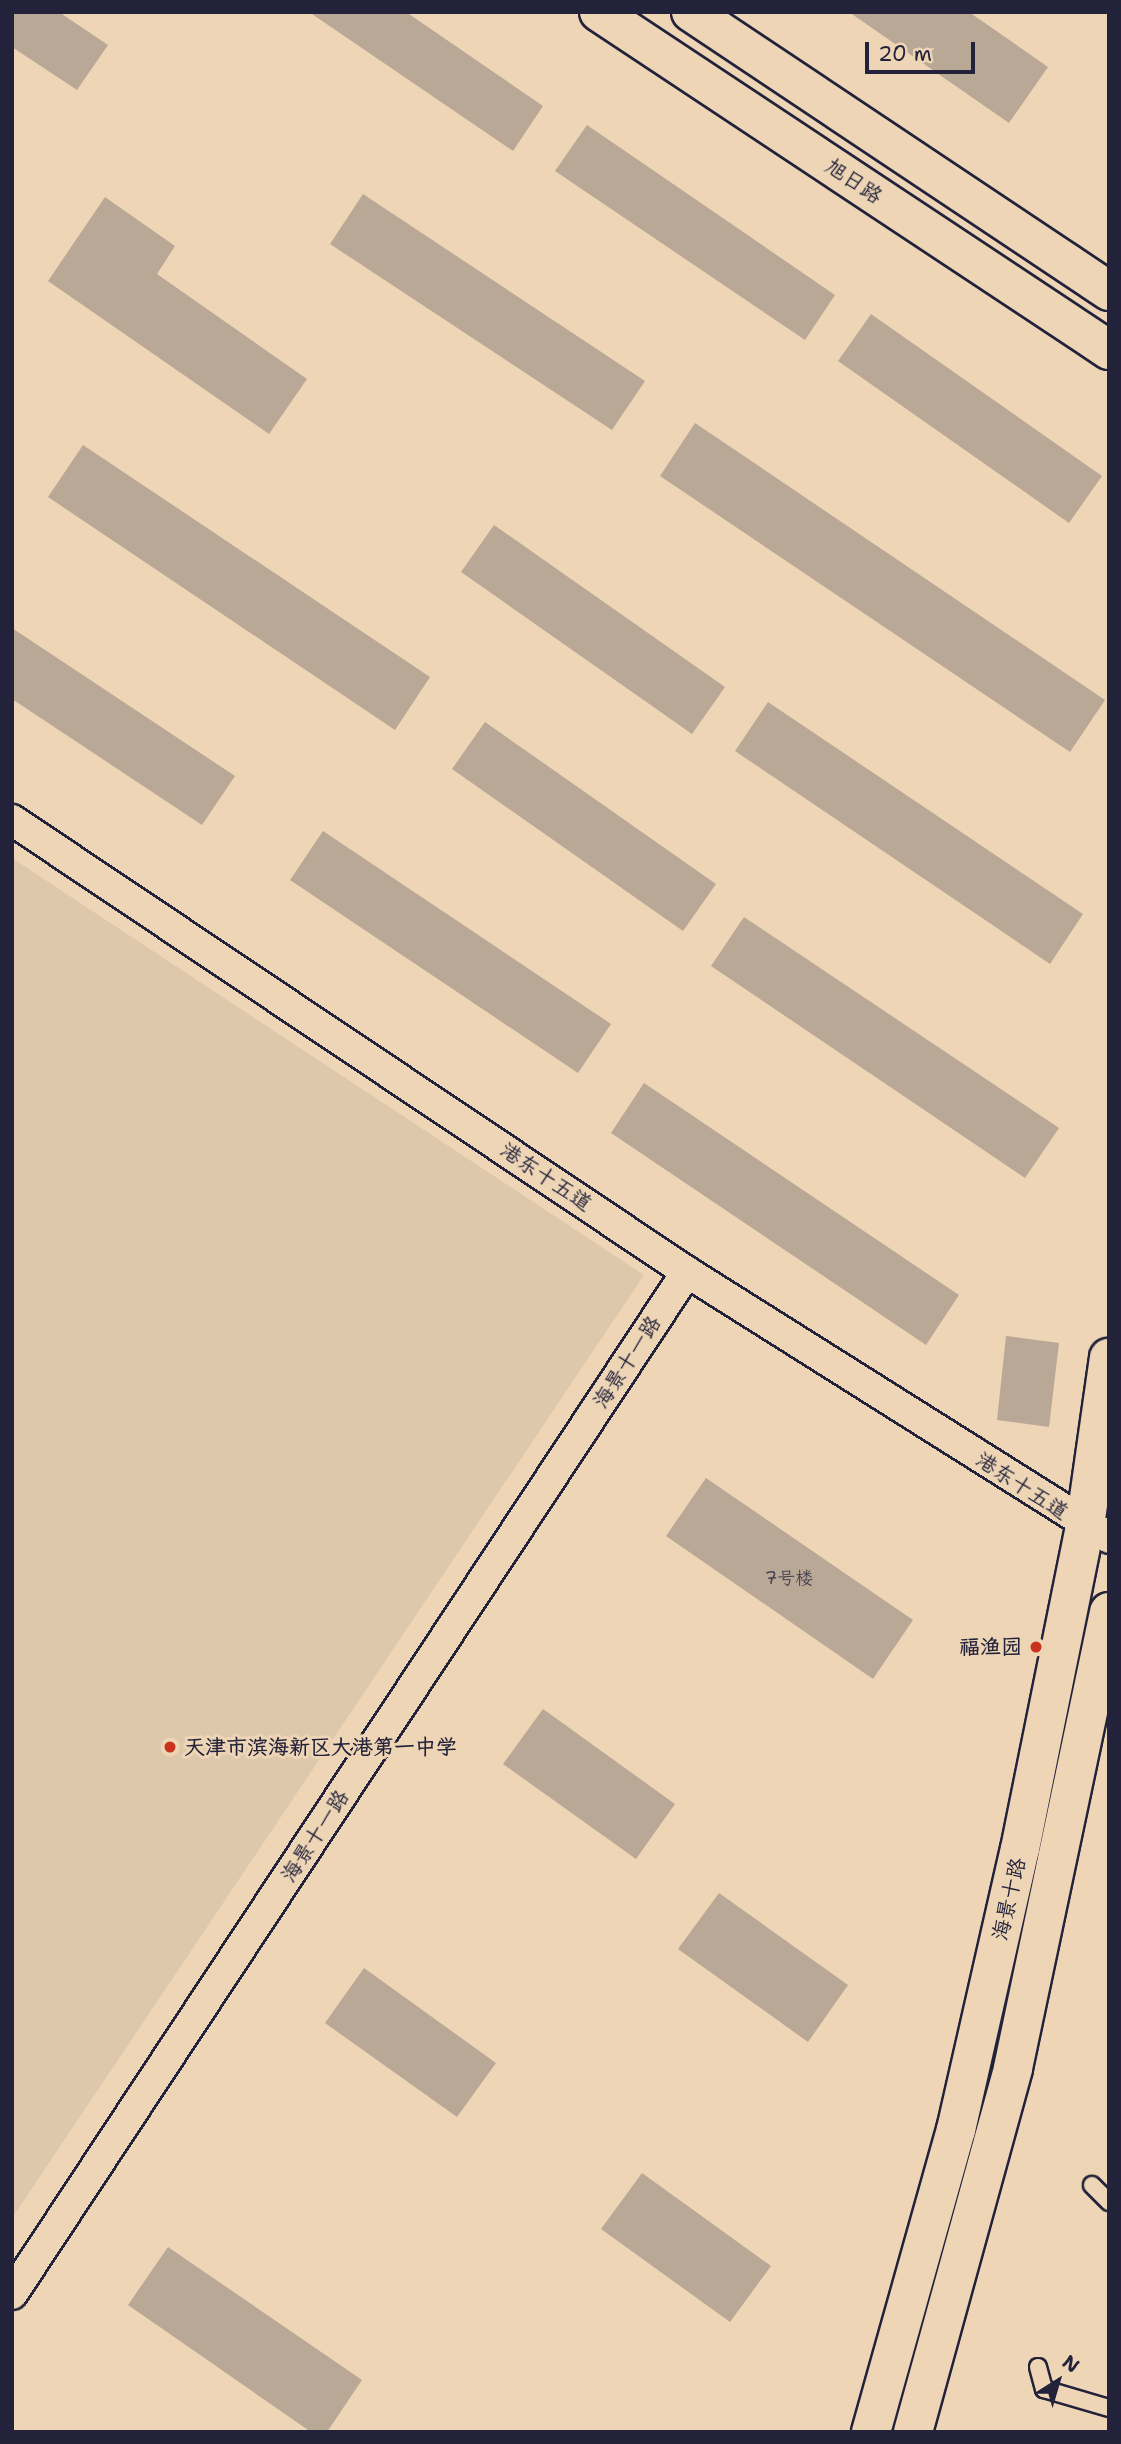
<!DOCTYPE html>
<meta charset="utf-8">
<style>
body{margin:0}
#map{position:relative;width:1121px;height:2444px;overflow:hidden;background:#edd5b5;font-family:"Shantell Sans","LXGW WenKai TC",sans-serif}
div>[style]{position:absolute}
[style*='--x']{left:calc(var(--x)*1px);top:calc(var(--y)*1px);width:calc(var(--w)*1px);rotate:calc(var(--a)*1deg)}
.built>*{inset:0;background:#dec8ac}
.building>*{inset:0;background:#baa897}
.roads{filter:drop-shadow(2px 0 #22223b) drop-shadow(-2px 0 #22223b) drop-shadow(0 2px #22223b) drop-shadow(0 -2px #22223b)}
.lane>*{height:16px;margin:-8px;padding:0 8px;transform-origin:8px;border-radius:8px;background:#edd5b5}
.street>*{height:30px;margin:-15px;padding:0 15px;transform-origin:15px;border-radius:15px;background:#edd5b5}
.secondary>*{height:38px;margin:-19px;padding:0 19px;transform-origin:19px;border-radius:19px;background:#edd5b5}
.dots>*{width:19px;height:19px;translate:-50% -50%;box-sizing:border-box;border:4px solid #edd5b5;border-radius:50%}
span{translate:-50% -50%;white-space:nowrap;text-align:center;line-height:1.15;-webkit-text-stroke:6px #edd5b5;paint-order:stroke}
.number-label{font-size:18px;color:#484452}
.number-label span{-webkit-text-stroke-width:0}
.street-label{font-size:21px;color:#22223b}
.poi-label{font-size:21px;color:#22223b;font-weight:700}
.right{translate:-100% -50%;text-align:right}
.left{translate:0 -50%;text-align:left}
.frame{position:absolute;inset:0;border:14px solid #22223b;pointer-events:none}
.north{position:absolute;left:1023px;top:2346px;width:70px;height:70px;-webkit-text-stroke:5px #edd5b5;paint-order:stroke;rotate:37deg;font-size:19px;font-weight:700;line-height:28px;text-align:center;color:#22223b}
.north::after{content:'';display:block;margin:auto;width:24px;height:32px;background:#22223b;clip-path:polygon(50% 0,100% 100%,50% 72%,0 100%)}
.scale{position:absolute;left:865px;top:42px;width:110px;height:32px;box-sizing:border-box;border:4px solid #22223b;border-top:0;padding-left:9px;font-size:21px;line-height:24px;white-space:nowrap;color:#22223b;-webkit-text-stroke:5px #edd5b5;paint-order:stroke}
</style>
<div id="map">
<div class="built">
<div style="clip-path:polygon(12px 858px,644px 1275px,12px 2218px)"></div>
</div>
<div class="building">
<div style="clip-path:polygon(12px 12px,59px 12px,108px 45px,77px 90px,12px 47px)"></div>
<div style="clip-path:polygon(309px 12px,406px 12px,543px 106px,513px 151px)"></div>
<div style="clip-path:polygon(849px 12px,969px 12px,1048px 67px,1009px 123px)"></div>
<div style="clip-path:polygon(587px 125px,835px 295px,805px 340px,555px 171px)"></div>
<div style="clip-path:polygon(363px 194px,645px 381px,612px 430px,330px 244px)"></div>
<div style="clip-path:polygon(105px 197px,175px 246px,157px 274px,307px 379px,269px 434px,48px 281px)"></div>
<div style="clip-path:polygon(871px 314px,1102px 476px,1069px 523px,838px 361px)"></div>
<div style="clip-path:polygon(695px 423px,1105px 700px,1070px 752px,660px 476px)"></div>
<div style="clip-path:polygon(83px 445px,430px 677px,395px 730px,48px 497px)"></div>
<div style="clip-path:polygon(494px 525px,725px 687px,692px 734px,461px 572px)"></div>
<div style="clip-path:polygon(12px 628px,235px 776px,202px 825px,12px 699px)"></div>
<div style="clip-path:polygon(768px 702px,1083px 914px,1050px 964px,735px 751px)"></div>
<div style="clip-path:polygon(485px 722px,716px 884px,683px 931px,452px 769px)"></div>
<div style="clip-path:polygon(323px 831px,611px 1024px,578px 1073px,290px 880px)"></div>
<div style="clip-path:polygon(744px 917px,1059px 1128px,1025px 1178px,711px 966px)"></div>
<div style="clip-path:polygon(644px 1083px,959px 1295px,926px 1345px,611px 1133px)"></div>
<div style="clip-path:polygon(1006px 1336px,1059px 1343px,1049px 1427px,997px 1420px)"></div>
<div style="clip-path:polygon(706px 1478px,913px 1620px,873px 1679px,666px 1536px)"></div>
<div style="clip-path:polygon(543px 1709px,675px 1804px,636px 1859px,503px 1764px)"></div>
<div style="clip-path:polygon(719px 1893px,848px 1985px,808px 2042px,678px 1949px)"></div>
<div style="clip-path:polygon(364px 1968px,496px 2063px,457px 2117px,325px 2023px)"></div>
<div style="clip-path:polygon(642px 2173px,771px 2266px,730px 2322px,601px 2229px)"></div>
<div style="clip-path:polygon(168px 2247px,362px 2380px,327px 2432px,311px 2432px,128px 2305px)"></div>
</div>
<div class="roads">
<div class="lane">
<div style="--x:1092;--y:2185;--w:24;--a:45"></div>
<div style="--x:1038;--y:2367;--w:23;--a:75"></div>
<div style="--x:1044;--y:2389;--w:68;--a:16.3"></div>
</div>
<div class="street">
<div style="--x:12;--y:820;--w:812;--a:33.81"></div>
<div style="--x:687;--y:1272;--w:499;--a:32.2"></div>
<div style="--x:12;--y:2294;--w:1225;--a:-56.56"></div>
</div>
<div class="secondary">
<div style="--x:599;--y:12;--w:612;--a:33.53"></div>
<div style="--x:691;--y:12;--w:503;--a:33.72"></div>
<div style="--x:871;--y:2432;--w:314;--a:-74.3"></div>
<div style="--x:956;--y:2130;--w:288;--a:-77.2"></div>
<div style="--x:1020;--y:1849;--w:329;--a:-78.6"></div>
<div style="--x:1085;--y:1526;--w:170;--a:-81.9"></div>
<div style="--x:913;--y:2432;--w:377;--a:-74.6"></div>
<div style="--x:1013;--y:2068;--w:466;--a:-78.1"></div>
</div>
</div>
<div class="dots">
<div style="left:1036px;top:1647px;background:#c8321e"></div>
<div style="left:170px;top:1747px;background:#c8321e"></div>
</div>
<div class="number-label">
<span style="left:789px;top:1578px">7号楼</span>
</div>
<div class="street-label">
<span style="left:854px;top:181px;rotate:34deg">旭日路</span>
<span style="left:546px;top:1177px;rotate:34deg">港东十五道</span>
<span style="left:627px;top:1362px;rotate:-57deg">海景十一路</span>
<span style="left:1022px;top:1486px;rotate:33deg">港东十五道</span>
<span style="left:315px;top:1836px;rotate:-57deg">海景十一路</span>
<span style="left:1009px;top:1899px;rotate:-77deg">海景十路</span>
</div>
<div class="poi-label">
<span class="right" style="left:1022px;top:1647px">福渔园</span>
<span class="left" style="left:184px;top:1747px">天津市滨海新区大港第一中学</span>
</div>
<div class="frame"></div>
<div class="north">N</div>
<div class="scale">20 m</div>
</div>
